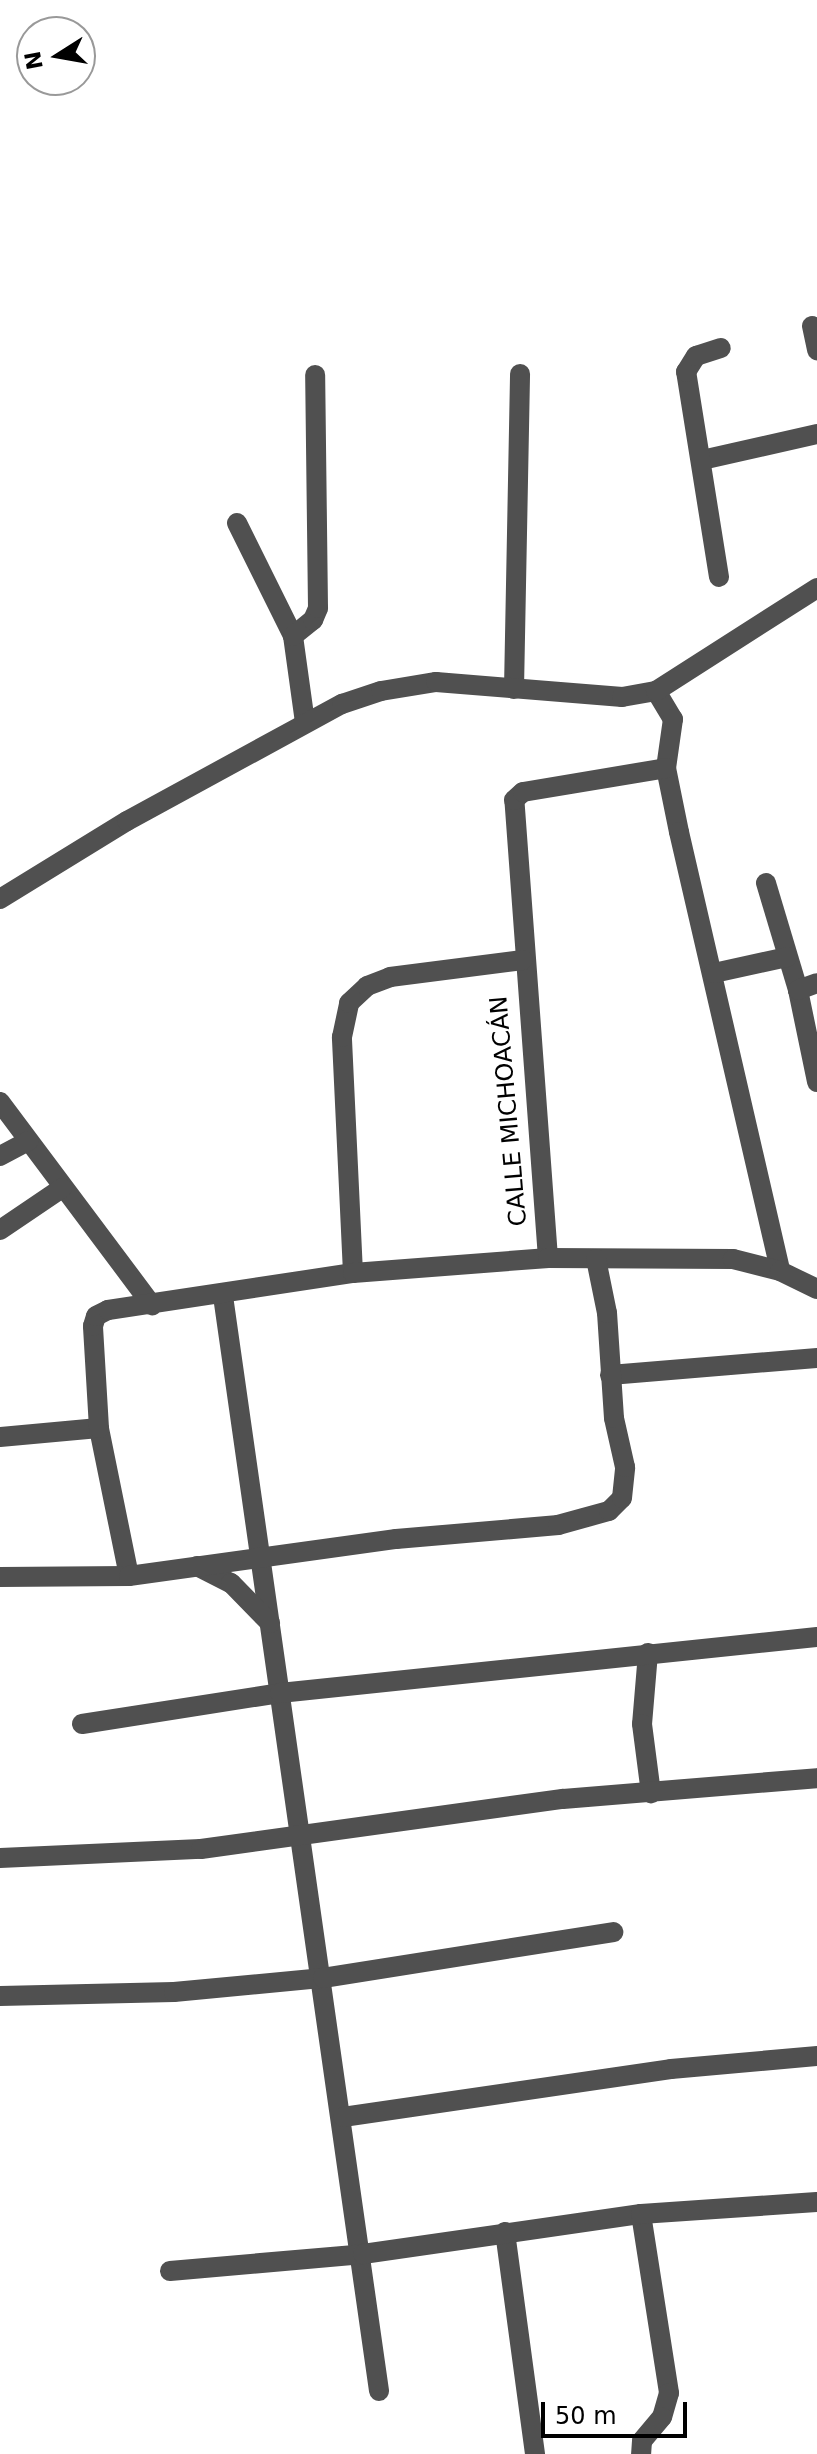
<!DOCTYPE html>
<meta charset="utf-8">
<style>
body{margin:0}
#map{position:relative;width:817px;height:2454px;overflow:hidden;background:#fff;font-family:"DejaVu Sans",sans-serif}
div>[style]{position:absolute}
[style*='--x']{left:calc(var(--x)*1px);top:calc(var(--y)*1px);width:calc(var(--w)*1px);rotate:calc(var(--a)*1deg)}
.minor>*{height:20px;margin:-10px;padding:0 10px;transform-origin:10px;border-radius:10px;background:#505050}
span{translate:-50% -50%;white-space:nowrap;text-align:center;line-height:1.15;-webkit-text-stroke:6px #fff;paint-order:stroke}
.street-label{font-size:24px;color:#000}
.north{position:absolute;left:16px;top:16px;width:80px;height:80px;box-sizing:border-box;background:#fff;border:2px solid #999;border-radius:50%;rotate:259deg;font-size:22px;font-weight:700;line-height:32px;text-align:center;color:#000}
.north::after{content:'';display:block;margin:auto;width:28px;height:36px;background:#000;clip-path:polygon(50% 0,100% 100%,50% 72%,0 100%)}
.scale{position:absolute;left:541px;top:2402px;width:146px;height:36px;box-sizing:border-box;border:4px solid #000;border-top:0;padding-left:10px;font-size:24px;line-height:28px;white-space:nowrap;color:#000;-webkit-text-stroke:6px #fff;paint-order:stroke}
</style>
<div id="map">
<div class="minor">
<div style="--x:812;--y:326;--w:25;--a:78"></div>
<div style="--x:702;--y:460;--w:118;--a:-12.7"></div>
<div style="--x:237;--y:523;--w:126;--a:63.6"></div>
<div style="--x:293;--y:636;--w:87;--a:82.1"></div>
<div style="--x:719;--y:577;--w:208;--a:-99.1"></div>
<div style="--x:686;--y:372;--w:19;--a:-58"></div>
<div style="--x:696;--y:356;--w:26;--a:-18"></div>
<div style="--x:293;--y:636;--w:26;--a:-39"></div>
<div style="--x:313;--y:620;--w:13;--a:-67"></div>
<div style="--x:318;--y:608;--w:233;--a:-90.7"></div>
<div style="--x:514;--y:689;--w:315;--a:-88.9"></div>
<div style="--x:656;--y:691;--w:33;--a:59"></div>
<div style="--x:673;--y:719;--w:49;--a:98.1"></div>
<div style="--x:666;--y:768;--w:65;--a:78.5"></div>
<div style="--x:679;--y:832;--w:450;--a:77"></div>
<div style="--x:766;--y:883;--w:112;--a:73.3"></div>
<div style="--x:798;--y:990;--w:94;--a:78.3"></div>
<div style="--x:0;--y:899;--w:149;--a:-31.6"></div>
<div style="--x:127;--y:821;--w:245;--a:-28.6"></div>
<div style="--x:342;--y:704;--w:41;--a:-18.4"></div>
<div style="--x:381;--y:691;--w:56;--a:-9.3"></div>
<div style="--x:436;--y:682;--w:187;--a:4.6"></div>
<div style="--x:622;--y:697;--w:35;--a:-10"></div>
<div style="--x:656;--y:691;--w:191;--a:-32.6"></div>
<div style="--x:714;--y:973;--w:75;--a:-12.4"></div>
<div style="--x:798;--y:990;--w:20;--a:-20"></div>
<div style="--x:0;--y:1102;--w:254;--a:53.2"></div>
<div style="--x:0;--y:1156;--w:32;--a:-28"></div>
<div style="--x:0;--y:1230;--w:75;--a:-34.1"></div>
<div style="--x:548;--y:1258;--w:459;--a:-94.2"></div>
<div style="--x:514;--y:800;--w:12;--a:-42"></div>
<div style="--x:523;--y:792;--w:145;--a:-9.5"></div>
<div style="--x:353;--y:1273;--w:236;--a:-92.7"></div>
<div style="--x:342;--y:1037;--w:35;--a:-78"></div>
<div style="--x:349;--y:1003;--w:25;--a:-43"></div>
<div style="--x:367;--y:986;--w:25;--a:-21"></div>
<div style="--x:390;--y:977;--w:134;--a:-7.3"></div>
<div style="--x:223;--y:1296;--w:1106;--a:81.89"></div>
<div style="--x:610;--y:1375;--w:208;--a:-4.7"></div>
<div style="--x:0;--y:1437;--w:99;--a:-5.2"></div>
<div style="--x:197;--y:1566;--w:38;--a:27"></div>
<div style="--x:231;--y:1583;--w:56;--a:45.7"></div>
<div style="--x:129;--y:1576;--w:151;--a:-101.5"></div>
<div style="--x:99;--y:1428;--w:102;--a:-93.4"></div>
<div style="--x:93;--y:1326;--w:10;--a:-73"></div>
<div style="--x:96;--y:1316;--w:13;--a:-27"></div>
<div style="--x:108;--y:1310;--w:248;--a:-8.6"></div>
<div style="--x:353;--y:1273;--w:196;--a:-4.4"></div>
<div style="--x:548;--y:1258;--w:185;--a:0.3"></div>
<div style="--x:733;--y:1259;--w:49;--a:14.3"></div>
<div style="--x:780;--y:1271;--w:41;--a:25.9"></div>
<div style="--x:0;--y:1577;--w:129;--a:-0.4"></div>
<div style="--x:129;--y:1576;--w:270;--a:-7.9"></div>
<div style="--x:396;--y:1539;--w:163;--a:-4.9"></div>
<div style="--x:558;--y:1525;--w:53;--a:-15.4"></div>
<div style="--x:609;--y:1511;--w:18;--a:-45"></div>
<div style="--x:622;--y:1498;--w:31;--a:-84"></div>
<div style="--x:625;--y:1467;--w:50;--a:-102.7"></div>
<div style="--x:614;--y:1418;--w:105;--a:-93.8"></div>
<div style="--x:607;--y:1313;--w:55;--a:-101.5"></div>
<div style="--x:648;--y:1653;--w:71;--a:94.8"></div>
<div style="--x:642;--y:1724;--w:70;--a:82.6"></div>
<div style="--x:82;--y:1724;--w:200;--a:-8.9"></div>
<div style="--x:280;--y:1693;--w:540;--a:-5.95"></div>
<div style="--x:0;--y:1858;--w:201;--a:-2.6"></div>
<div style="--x:201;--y:1849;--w:365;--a:-7.9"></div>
<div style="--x:563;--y:1799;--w:255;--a:-4.7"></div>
<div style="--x:0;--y:1996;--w:174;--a:-1.3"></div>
<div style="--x:174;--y:1992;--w:150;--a:-5.4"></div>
<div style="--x:323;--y:1978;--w:294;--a:-9"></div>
<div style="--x:343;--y:2117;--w:331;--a:-8.3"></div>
<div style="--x:671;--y:2069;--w:147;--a:-5.1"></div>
<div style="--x:641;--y:2214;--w:181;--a:81.1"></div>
<div style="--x:669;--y:2393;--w:25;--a:106"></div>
<div style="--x:662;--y:2417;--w:31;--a:130"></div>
<div style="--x:642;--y:2441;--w:13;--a:94"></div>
<div style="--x:505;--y:2232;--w:224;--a:82.3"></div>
<div style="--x:170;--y:2271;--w:194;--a:-5"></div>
<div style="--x:363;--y:2254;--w:281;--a:-8.2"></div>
<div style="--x:641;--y:2214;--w:176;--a:-3.9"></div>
</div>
<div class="street-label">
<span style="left:509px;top:1111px;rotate:-95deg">CALLE MICHOACÁN</span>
</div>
<div class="north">N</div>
<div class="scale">50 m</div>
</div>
